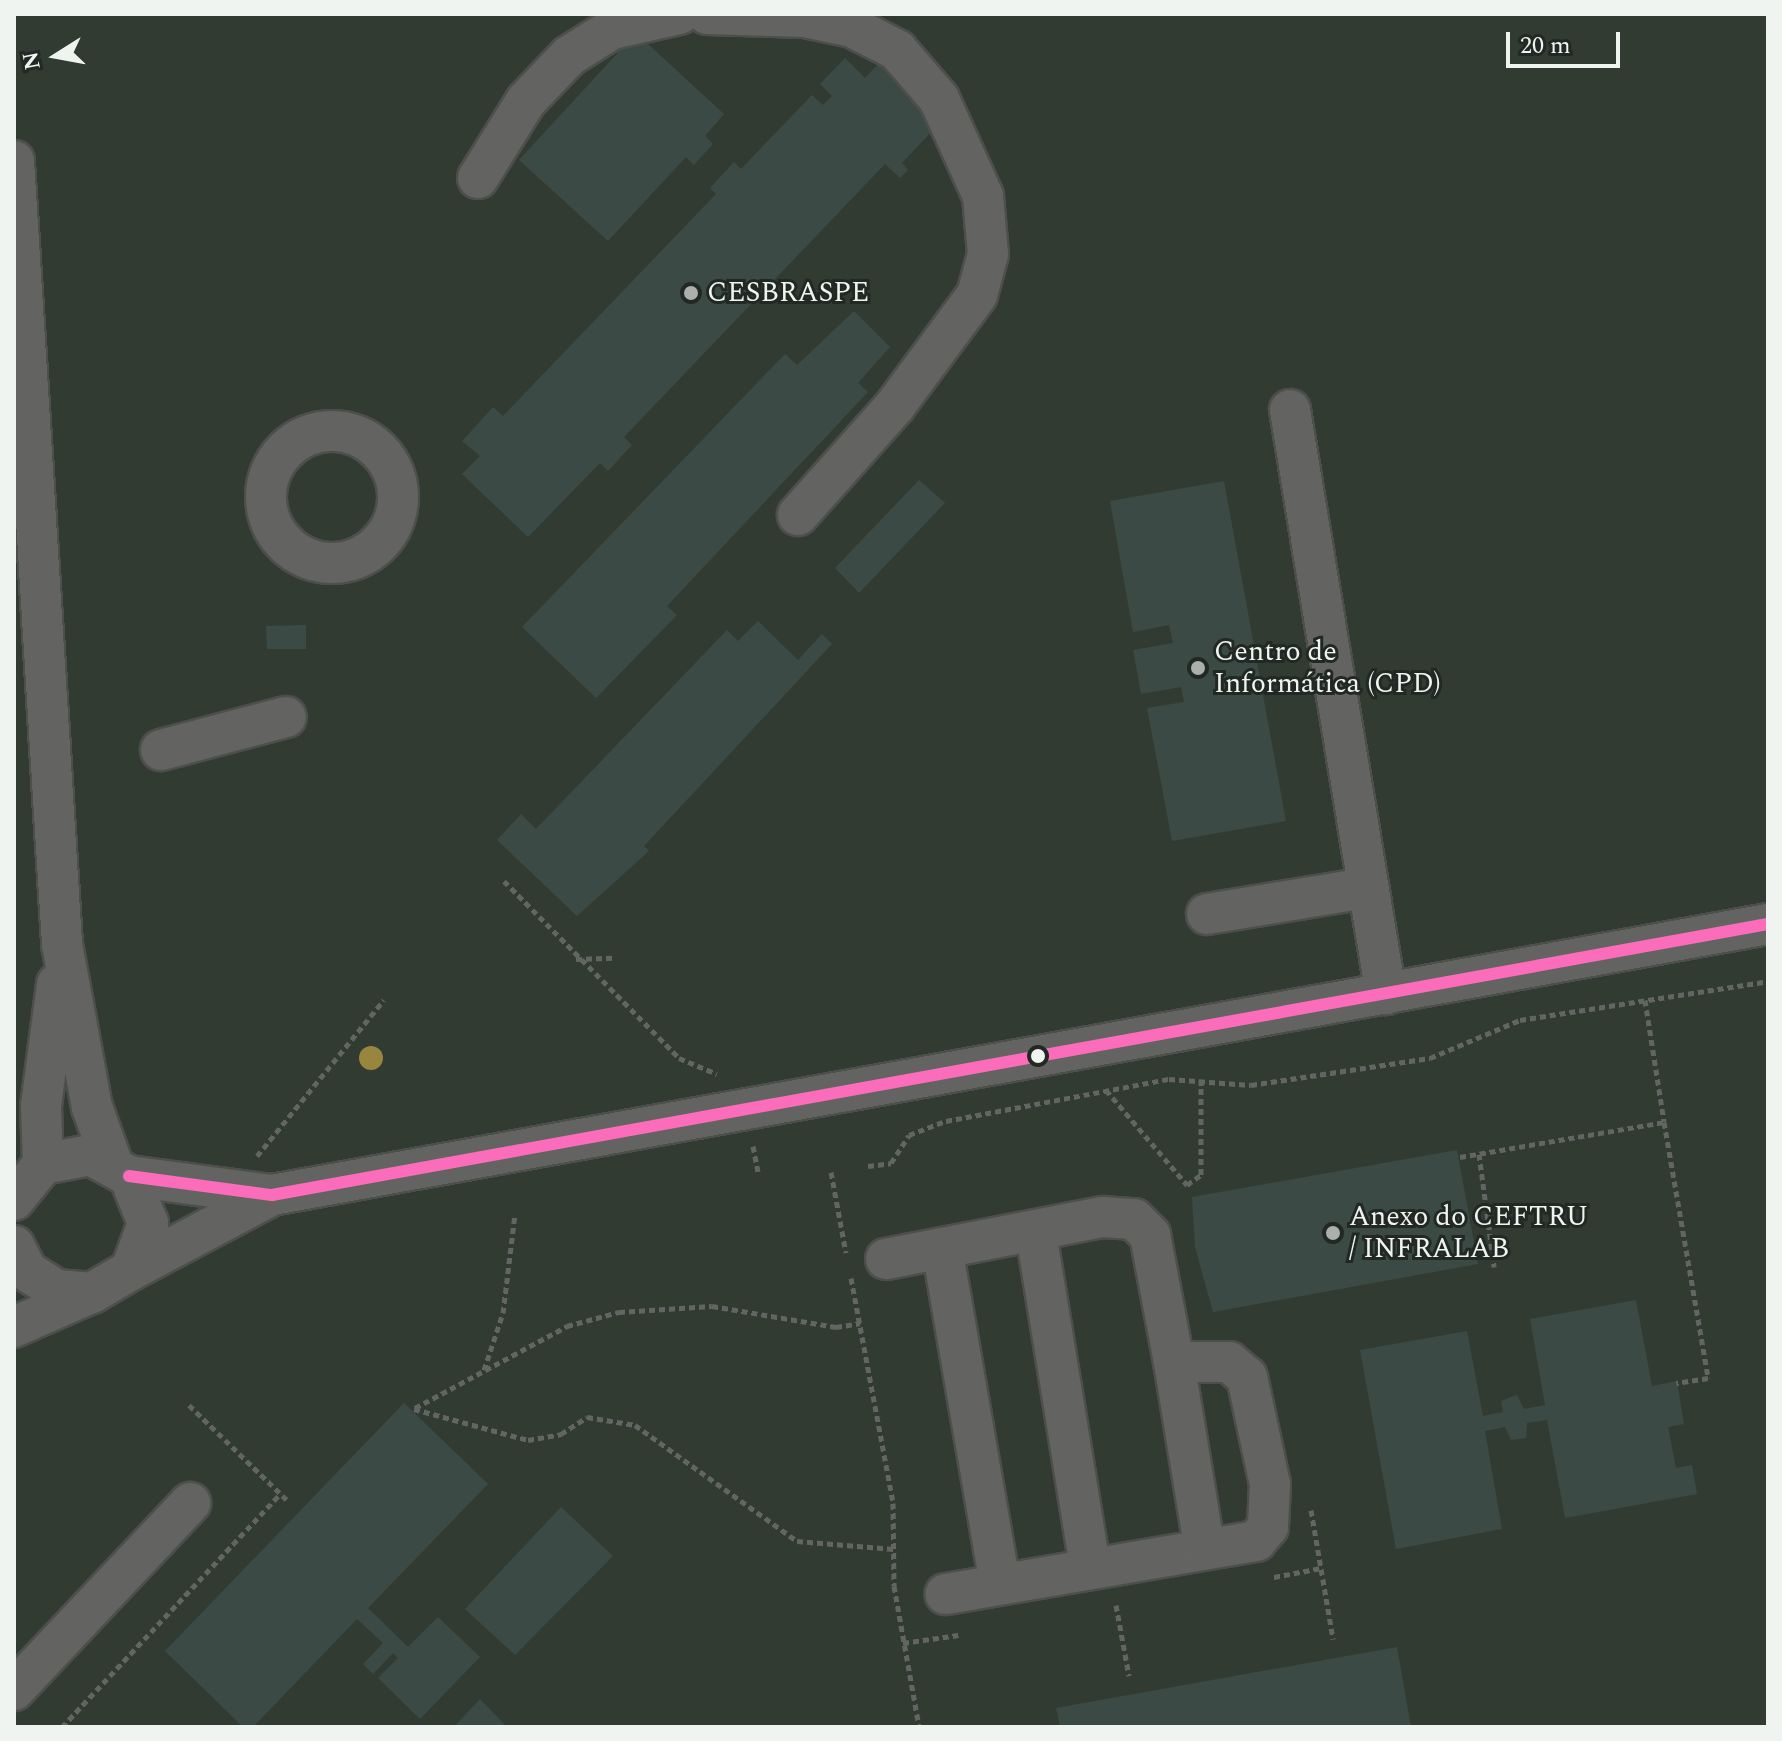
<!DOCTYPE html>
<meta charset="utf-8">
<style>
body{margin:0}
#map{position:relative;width:1782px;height:1741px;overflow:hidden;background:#2d312e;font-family:Spectral,serif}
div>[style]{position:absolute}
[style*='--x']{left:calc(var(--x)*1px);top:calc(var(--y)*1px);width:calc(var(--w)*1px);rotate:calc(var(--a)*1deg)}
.built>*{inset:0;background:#313b32}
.building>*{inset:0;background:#3c4a46}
.path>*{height:5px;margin-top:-2.5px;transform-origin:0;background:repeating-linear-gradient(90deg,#636563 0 6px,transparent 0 10px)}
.roads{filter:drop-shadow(2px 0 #4d4f4d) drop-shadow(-2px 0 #4d4f4d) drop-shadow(0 2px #4d4f4d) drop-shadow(0 -2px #4d4f4d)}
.minor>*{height:40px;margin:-20px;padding:0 20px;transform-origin:20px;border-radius:20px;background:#636462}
.minor>.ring{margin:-20px;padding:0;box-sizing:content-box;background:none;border:40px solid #636462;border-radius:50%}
.bus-1>*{height:12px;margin:-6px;padding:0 6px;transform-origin:6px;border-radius:6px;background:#fb6dba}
.trees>*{width:24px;height:24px;margin:-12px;border-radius:50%;background:#98863e}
.dots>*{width:22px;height:22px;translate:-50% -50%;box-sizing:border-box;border:4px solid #222823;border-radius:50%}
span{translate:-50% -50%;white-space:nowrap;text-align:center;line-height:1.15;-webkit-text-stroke:6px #222823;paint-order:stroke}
.poi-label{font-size:28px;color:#f0f4f0}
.left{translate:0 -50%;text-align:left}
.frame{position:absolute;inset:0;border:16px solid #f0f4f0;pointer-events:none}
.north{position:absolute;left:16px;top:16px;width:80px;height:80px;-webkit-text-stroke:6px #222823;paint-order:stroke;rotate:259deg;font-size:22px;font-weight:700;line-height:32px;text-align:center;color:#f0f4f0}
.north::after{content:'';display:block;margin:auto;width:28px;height:36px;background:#f0f4f0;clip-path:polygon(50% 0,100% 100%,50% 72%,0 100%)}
.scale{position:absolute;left:1506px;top:32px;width:114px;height:36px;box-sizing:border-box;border:4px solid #f0f4f0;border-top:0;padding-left:10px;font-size:24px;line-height:28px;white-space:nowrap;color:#f0f4f0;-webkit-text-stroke:6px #222823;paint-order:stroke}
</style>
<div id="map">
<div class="built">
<div style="clip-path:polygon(14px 14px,1768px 14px,1768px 1727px,14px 1727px)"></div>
</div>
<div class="building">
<div style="clip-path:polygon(636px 33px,724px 114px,705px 136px,713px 144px,694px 165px,686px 157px,608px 241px,519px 160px)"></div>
<div style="clip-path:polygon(845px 58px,865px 78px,879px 63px,936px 127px,902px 163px,908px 170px,900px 178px,885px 164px,624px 437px,632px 445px,608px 471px,600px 463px,528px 537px,462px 474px,480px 456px,462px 441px,493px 407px,503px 416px,716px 194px,710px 188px,734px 162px,741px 169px,812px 95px,823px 105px,832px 96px,820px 84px)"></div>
<div style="clip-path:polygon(854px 311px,890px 347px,858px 383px,868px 392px,667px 606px,677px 615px,596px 698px,522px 627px,785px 354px,797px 365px)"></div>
<div style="clip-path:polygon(919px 480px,945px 503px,859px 593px,835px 568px)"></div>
<div style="clip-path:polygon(1224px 481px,1286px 821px,1172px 841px,1147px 708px,1184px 702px,1181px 687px,1141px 694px,1133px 650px,1173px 643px,1169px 625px,1133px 632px,1110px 501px)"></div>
<div style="clip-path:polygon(758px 621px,798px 660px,822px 634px,832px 644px,644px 846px,649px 851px,577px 916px,497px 840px,521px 814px,536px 829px,727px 630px,738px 641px)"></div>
<div style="clip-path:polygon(306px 625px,306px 649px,267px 649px,266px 626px)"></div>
<div style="clip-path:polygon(1457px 1150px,1478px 1264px,1213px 1312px,1195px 1247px,1192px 1197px)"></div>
<div style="clip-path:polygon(1636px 1300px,1652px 1386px,1677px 1381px,1684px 1424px,1668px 1427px,1676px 1468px,1692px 1465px,1697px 1494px,1565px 1518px,1547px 1420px,1527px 1423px,1526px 1438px,1511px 1440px,1505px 1427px,1485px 1431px,1502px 1529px,1396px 1549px,1360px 1350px,1467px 1331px,1483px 1416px,1503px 1412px,1501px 1401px,1517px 1395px,1524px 1409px,1545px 1405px,1530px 1319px)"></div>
<div style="clip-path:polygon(404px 1403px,488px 1484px,368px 1608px,408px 1647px,438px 1617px,480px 1657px,420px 1719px,378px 1678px,398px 1658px,393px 1653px,373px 1674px,363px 1664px,383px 1643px,357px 1619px,253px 1727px,243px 1727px,165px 1651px)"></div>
<div style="clip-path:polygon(561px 1507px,613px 1556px,515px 1655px,465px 1609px)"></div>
<div style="clip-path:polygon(1397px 1647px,1411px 1727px,1060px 1727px,1056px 1708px)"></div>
<div style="clip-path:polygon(480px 1699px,507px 1727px,454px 1727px)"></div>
</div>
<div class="path">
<div style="--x:504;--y:881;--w:249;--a:45.3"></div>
<div style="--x:679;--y:1058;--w:41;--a:22.8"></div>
<div style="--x:576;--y:959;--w:38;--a:-2"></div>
<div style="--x:1645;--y:1000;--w:123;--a:81.1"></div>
<div style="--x:1106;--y:1090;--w:125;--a:49.5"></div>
<div style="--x:1187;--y:1185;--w:17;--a:-36"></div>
<div style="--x:1201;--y:1175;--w:95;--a:-90"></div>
<div style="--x:753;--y:1146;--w:26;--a:79"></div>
<div style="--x:1479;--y:1154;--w:114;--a:82.4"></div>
<div style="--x:257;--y:1156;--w:201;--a:-50.9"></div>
<div style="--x:1460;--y:1157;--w:207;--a:-9.7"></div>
<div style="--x:1664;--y:1122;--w:260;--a:80.2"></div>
<div style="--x:1708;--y:1378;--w:32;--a:171"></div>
<div style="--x:868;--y:1166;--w:23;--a:-7"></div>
<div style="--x:891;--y:1163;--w:33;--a:-57"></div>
<div style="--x:909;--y:1135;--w:40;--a:-21"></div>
<div style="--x:946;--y:1121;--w:227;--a:-10.7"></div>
<div style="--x:1169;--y:1079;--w:82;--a:4.2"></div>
<div style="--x:1251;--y:1085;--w:181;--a:-8.6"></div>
<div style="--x:1430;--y:1058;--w:98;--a:-22.9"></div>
<div style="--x:1520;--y:1020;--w:251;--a:-8.9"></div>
<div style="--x:831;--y:1172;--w:82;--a:79.5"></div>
<div style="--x:851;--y:1278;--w:229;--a:79.4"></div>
<div style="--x:893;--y:1503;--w:83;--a:89.3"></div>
<div style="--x:894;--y:1586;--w:143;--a:79.9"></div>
<div style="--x:484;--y:1370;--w:60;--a:-71.6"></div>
<div style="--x:503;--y:1313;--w:100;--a:-83.1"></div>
<div style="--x:189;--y:1405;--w:139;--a:44.1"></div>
<div style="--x:415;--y:1408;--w:173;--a:-28.3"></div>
<div style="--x:567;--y:1326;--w:54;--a:-15.1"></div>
<div style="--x:619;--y:1312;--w:93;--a:-3.7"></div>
<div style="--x:712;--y:1306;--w:126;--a:9.6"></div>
<div style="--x:836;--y:1327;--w:24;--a:-9"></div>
<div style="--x:414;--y:1409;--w:118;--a:15.2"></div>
<div style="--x:528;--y:1440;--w:34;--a:-10"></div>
<div style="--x:561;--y:1434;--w:31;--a:-33"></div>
<div style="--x:587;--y:1417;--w:49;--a:9.5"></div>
<div style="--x:635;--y:1425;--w:199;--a:35.6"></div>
<div style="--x:797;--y:1541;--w:97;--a:4.7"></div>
<div style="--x:1311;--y:1510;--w:131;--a:80.3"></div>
<div style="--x:1274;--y:1577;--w:48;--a:-10.8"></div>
<div style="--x:1116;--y:1605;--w:72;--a:79.6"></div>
<div style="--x:903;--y:1643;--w:56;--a:-8.3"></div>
<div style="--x:62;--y:1727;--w:320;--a:-46.9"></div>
</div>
<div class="roads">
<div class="minor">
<div style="--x:707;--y:14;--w:97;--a:1.8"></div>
<div style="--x:804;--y:17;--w:49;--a:11.8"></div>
<div style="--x:852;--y:27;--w:51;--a:27.1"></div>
<div style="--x:897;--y:50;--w:65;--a:49.4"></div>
<div style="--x:939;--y:99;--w:107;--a:65.6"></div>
<div style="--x:983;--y:196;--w:58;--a:85.1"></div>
<div style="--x:988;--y:254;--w:42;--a:105"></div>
<div style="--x:977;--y:295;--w:138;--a:126.5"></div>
<div style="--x:895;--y:406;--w:146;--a:131.7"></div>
<div style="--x:14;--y:161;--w:784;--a:86.49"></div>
<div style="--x:62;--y:944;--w:166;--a:79.6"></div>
<div style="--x:92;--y:1107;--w:59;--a:70.3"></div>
<div style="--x:478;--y:178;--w:91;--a:-58.1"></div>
<div style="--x:526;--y:101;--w:62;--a:-46.3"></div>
<div style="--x:569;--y:56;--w:51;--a:-32.1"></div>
<div style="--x:612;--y:29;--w:69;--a:-12.6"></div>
<div style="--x:1290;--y:410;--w:592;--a:80.67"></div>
<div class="ring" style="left:266px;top:431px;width:92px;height:92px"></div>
<div style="--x:161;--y:750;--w:129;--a:-14.8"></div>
<div style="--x:1207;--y:914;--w:161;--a:-9.3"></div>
<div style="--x:43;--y:1164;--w:58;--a:-92"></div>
<div style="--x:41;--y:1106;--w:123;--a:-82.5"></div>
<div style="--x:129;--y:1176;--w:144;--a:7.6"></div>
<div style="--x:272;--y:1195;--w:1520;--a:-10.27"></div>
<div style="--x:14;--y:1200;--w:46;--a:-51.1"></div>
<div style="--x:43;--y:1164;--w:48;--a:-10.8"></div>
<div style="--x:90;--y:1155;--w:44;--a:28.3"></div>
<div style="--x:129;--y:1176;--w:51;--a:68"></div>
<div style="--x:148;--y:1223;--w:50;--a:109.9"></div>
<div style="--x:131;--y:1270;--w:45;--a:149.5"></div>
<div style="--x:92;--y:1293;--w:35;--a:-175"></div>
<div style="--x:57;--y:1290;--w:36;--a:-148"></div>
<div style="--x:27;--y:1271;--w:28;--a:-117"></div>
<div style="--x:1036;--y:1233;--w:339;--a:80.8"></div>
<div style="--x:942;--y:1248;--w:341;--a:80.2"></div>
<div style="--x:886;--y:1259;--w:221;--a:-11"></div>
<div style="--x:1103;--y:1217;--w:31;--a:4"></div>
<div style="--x:1134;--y:1219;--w:23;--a:45"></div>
<div style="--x:1150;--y:1235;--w:129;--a:79.3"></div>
<div style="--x:1174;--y:1362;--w:55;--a:0"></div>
<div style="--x:1229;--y:1362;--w:23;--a:40"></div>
<div style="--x:1247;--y:1377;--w:109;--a:77.9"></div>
<div style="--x:1270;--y:1484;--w:43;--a:92.7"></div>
<div style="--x:1268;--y:1527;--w:18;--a:131"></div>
<div style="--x:1256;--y:1541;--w:315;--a:170.3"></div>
<div style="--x:131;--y:1270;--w:160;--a:-28"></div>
<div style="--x:14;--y:1327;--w:84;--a:-23.8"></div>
<div style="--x:1174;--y:1362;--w:186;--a:80.7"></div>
<div style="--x:14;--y:1690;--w:257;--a:-46.7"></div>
</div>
</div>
<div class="bus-1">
<div style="--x:129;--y:1176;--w:144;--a:7.6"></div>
<div style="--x:272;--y:1195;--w:1520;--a:-10.27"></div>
</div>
<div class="trees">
<div style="left:371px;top:1058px"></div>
</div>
<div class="dots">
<div style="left:691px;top:293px;background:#acb0ac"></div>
<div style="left:1198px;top:668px;background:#acb0ac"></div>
<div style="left:1038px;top:1056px;background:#f0f4f0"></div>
<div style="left:1333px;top:1233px;background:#acb0ac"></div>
</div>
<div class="poi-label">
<span class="left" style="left:707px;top:293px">CESBRASPE</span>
<span class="left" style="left:1214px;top:668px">Centro de<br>Informática (CPD)</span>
<span class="left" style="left:1349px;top:1233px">Anexo do CEFTRU<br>/ INFRALAB</span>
</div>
<div class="frame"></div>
<div class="north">N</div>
<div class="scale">20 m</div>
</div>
